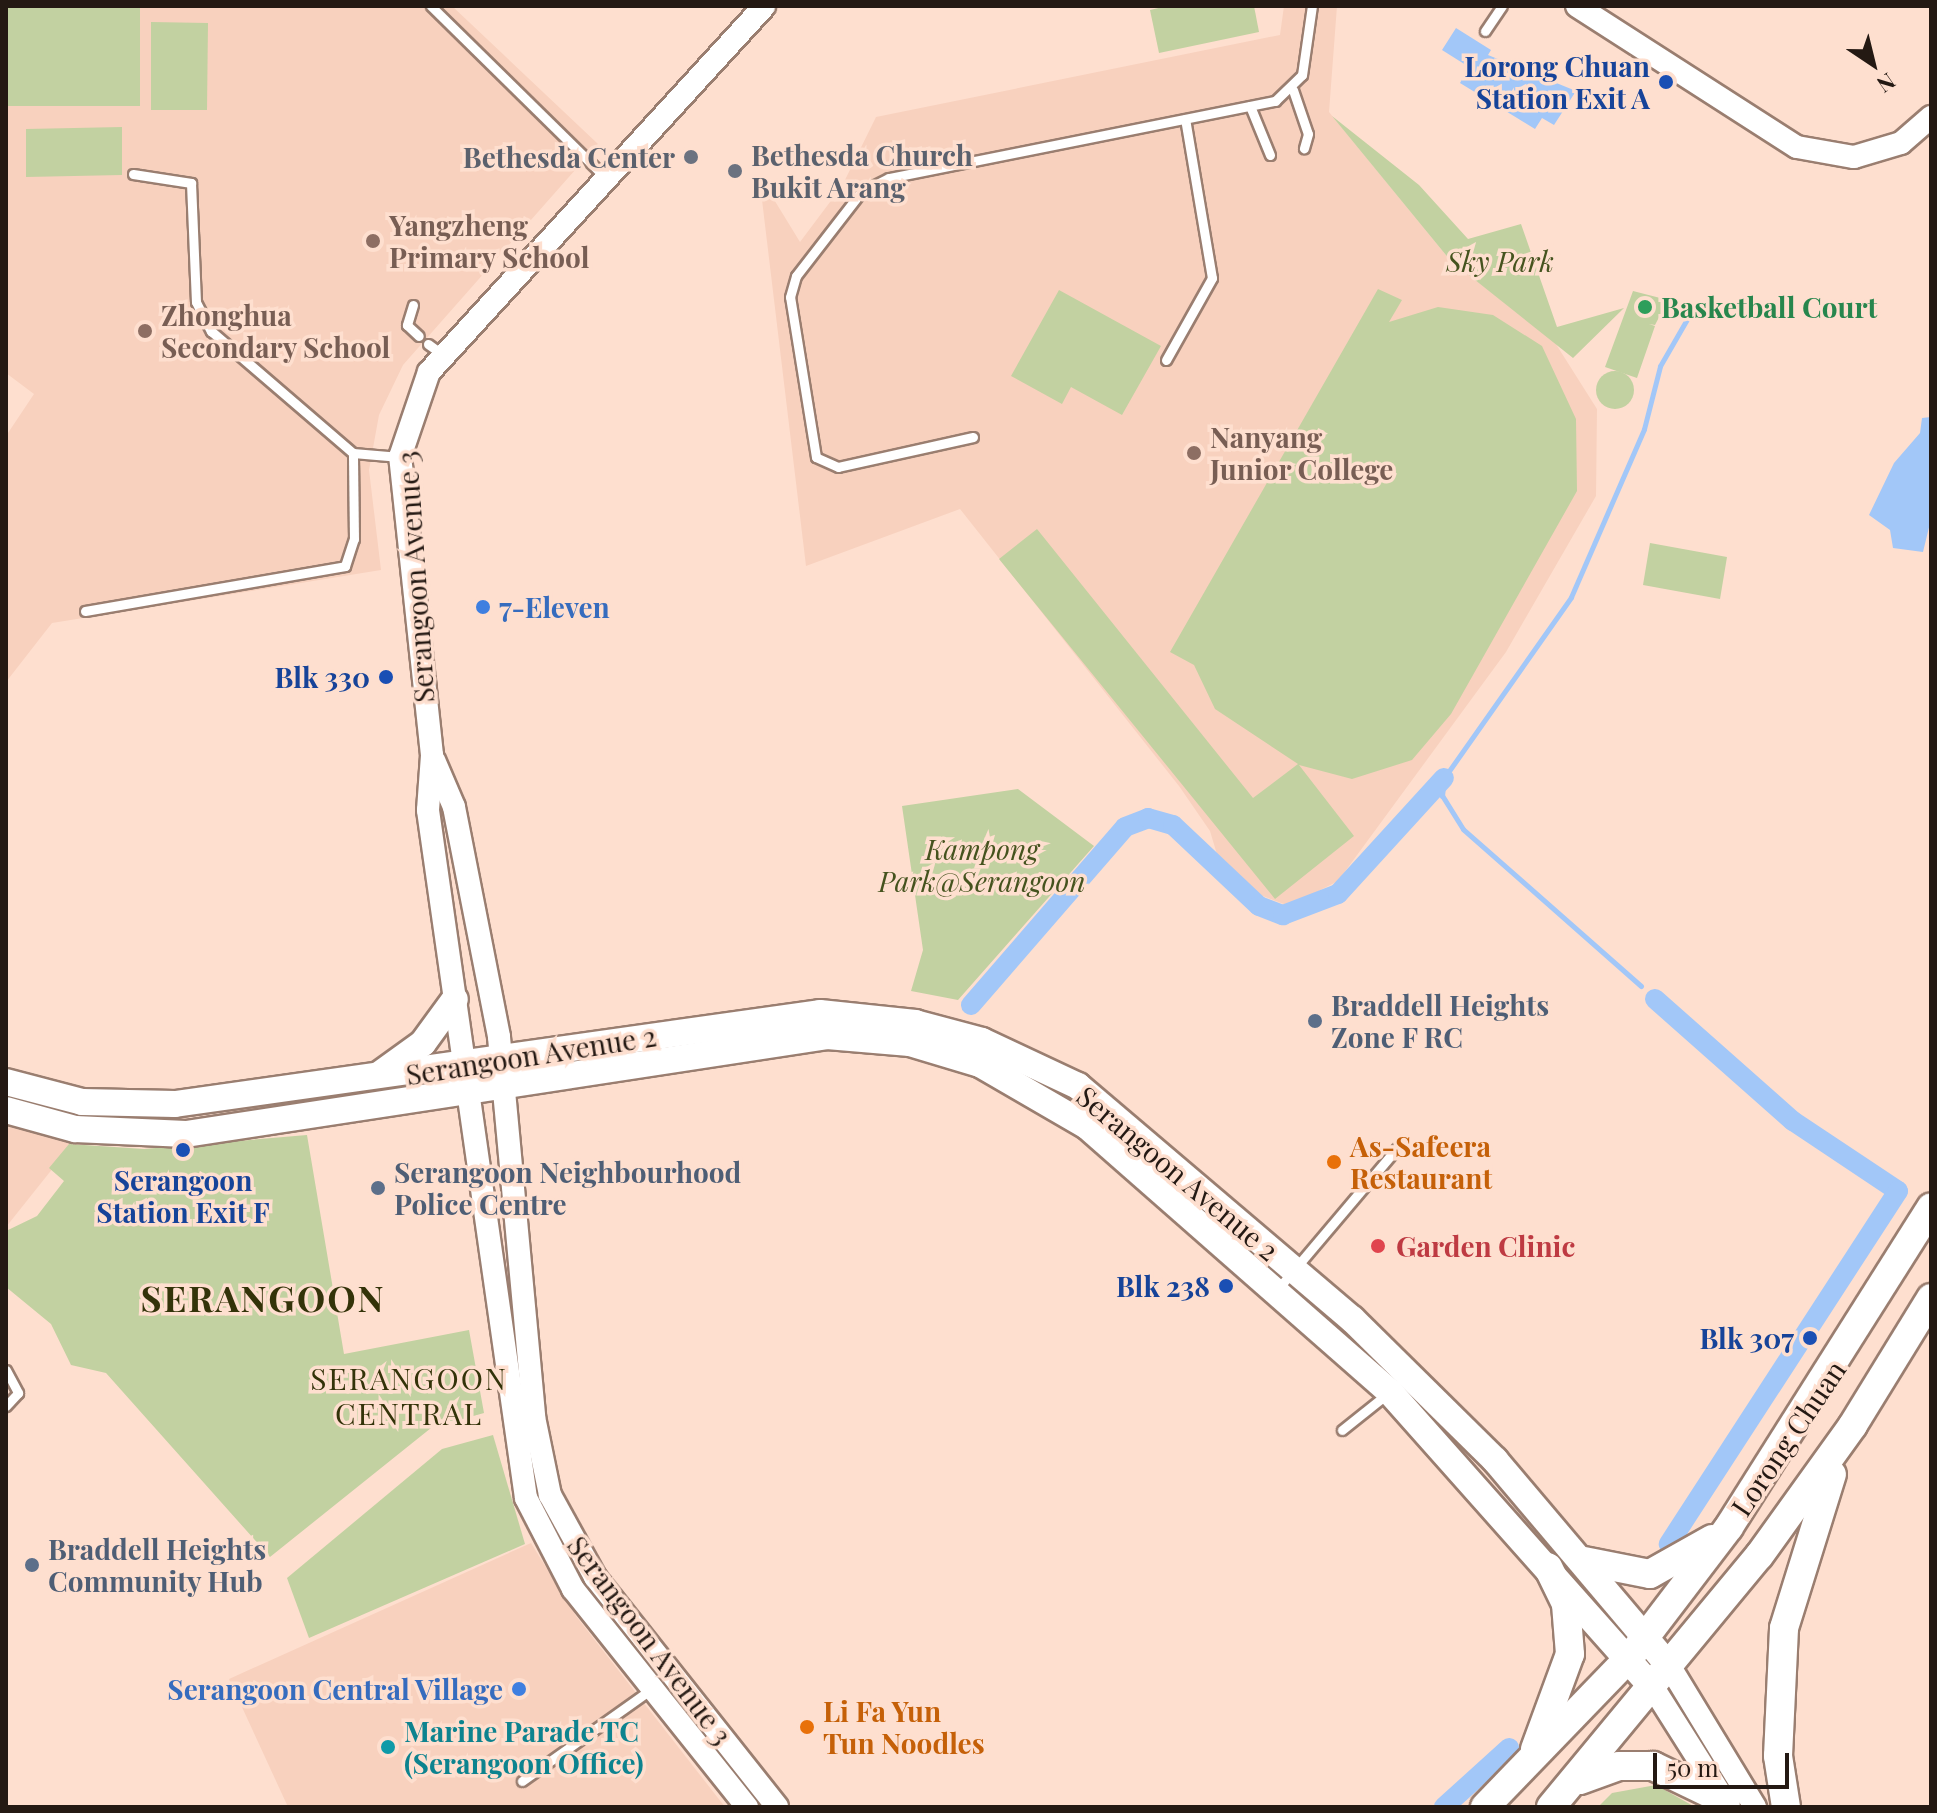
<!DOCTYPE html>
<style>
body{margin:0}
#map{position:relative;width:1937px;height:1813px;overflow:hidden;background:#fedfcf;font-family:"Playfair Display",serif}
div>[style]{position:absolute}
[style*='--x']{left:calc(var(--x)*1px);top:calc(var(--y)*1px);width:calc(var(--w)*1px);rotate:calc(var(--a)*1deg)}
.built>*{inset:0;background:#f8d1be}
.green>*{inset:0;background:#c2d1a1}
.round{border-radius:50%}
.water>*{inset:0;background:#a2c7f8}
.stream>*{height:5px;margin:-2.5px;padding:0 2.5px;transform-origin:2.5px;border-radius:2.5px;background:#a2c7f8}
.canal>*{height:20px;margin:-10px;padding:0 10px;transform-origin:10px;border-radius:10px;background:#a2c7f8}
.roads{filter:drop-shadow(2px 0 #9a7e70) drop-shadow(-2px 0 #9a7e70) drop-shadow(0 2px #9a7e70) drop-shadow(0 -2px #9a7e70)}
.service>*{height:9px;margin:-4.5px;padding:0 4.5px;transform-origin:4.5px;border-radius:4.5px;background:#fff}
.tertiary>*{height:22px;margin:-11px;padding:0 11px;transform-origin:11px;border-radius:11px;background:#fff}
.secondary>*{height:26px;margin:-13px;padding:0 13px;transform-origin:13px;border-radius:13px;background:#fff}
.primary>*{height:28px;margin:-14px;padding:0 14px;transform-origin:14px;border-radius:14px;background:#fff}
.dots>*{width:22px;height:22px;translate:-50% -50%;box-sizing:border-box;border:4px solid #fedfcf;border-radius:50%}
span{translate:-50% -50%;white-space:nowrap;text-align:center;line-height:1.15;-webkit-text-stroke:7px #fedfcf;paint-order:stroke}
.transit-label{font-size:28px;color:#164399;font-weight:700}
.right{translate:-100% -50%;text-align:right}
.worship-label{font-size:28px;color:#5b616d;font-weight:700}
.left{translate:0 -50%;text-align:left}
.education-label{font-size:28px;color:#785e54;font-weight:700}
.park-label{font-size:28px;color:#45531e;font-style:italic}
.leisure-label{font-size:28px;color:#27864d;font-weight:700}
.street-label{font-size:28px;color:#241913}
.shop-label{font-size:28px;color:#366cbe;font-weight:700}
.service-label{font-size:28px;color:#4e5e75;font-weight:700}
.food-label{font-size:28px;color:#c56008;font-weight:700}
.health-label{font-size:28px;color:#be3a42;font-weight:700}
.culture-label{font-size:28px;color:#0d838f;font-weight:700}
.neighbourhood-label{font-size:30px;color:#333309;letter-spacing:2px}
.district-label{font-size:36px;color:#333309;font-weight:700;letter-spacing:2px}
.frame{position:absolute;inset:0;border:8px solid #241913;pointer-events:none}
.north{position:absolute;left:1833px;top:24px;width:80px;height:80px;-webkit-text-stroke:6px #fedfcf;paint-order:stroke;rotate:145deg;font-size:22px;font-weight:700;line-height:32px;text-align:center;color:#241913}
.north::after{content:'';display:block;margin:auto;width:28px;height:36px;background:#241913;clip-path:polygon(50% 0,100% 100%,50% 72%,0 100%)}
.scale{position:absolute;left:1653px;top:1753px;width:136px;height:36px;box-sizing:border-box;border:4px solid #241913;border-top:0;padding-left:10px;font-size:24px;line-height:28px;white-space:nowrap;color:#241913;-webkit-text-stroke:6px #fedfcf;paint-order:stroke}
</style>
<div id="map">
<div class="built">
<div style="clip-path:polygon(6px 6px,452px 6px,598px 144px,403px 365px,379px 415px,369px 470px,381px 570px,52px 623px,6px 682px,6px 436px,34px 394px,6px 373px)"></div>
<div style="clip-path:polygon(1284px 6px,1337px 6px,1329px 112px,1450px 260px,1554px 341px,1597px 409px,1596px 496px,1506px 652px,1338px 881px,1289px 906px,1255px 893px,1219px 861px,1210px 831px,1179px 786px,960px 509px,806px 566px,759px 175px,800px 242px,842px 186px,876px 117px,1280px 35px)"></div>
<div style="clip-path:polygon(6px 1123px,73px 1143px,6px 1227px)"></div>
<div style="clip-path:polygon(531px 1543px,576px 1616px,725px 1807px,288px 1807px,229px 1679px)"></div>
</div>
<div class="green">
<div style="clip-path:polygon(6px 6px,140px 6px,140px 106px,6px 106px)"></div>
<div style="clip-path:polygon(1167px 6px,1254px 6px,1259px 32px,1159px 53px,1150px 10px)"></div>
<div style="clip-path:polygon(151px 22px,208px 23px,207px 110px,151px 110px)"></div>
<div style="clip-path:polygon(1332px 116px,1419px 185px,1468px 239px,1521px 224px,1557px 327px,1624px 308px,1573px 358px,1450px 260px)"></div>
<div style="clip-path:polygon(122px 127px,122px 175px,26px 177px,26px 129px)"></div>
<div style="clip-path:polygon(1378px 289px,1402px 300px,1389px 322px,1438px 307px,1493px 315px,1542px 346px,1576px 419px,1577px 491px,1451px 714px,1412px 760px,1352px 779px,1299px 765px,1354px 836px,1275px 899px,999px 559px,1037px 529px,1253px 798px,1298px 764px,1215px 709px,1194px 665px,1170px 652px)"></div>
<div style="clip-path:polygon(1059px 290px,1161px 346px,1122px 415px,1071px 387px,1062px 404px,1011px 376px)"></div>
<div style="clip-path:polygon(1633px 291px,1668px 300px,1655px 325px,1649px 324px,1655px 326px,1637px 378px,1605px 367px)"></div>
<div class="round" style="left:1596px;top:371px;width:38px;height:38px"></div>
<div style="clip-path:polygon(1650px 543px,1727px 557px,1720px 599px,1643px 585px)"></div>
<div style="clip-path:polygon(1018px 789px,1094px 846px,958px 1000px,911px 991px,923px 950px,902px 806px)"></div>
<div style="clip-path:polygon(307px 1135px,344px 1354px,469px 1330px,484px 1413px,431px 1428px,270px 1557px,106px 1373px,71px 1365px,51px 1324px,6px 1287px,6px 1231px,37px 1216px,64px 1181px,49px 1168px,69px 1144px,144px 1149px)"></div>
<div style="clip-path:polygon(493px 1435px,525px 1544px,309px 1638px,287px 1578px,442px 1449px)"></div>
<div style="clip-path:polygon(1656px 1785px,1695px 1807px,1598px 1807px,1612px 1793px)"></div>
</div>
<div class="water">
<div style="clip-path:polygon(1456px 28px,1491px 50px,1488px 55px,1576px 91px,1554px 125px,1542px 118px,1535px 129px,1460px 83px,1469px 67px,1442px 50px)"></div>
<div style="clip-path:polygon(1931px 417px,1931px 519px,1923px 552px,1893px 548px,1890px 530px,1869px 515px,1894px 463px,1920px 433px,1922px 418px)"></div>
</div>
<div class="stream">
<div style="--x:1641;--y:986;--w:237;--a:-138.6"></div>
<div style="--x:1463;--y:829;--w:39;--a:-122"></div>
<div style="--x:1442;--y:796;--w:18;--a:-84"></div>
<div style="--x:1444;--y:778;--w:221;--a:-54.9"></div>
<div style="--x:1571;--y:597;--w:183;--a:-66.5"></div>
<div style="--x:1644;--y:429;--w:65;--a:-75.7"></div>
<div style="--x:1660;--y:366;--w:68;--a:-60"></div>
</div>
<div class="canal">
<div style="--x:1655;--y:999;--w:184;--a:41.5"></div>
<div style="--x:1793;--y:1121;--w:126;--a:33.7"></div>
<div style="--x:1898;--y:1191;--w:421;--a:123"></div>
<div style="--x:971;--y:1005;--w:235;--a:-49.1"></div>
<div style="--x:1125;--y:827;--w:25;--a:-21"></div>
<div style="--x:1148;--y:818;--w:26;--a:16"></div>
<div style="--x:1173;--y:825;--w:118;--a:43.3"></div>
<div style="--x:1259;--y:906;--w:26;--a:21"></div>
<div style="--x:1283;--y:915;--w:59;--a:-20.9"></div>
<div style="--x:1338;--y:894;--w:157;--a:-47.6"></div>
<div style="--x:1444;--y:1807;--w:88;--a:-42.2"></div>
</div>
<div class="roads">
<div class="service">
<div style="--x:431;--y:6;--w:244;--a:44.5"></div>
<div style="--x:1485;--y:31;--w:30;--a:-56"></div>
<div style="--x:1293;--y:90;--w:46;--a:71.2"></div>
<div style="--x:1308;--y:134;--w:15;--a:106"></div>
<div style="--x:1250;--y:106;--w:53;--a:67.8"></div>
<div style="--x:133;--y:174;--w:59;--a:8.8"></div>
<div style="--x:191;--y:183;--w:119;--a:87.6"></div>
<div style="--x:196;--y:302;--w:33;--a:63"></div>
<div style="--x:211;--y:331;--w:187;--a:40.7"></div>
<div style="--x:353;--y:453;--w:47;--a:4.9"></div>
<div style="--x:413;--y:305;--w:21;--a:107"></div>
<div style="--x:407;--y:325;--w:16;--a:43"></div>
<div style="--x:428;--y:344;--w:19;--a:36"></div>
<div style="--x:1166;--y:360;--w:94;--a:-60.7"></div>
<div style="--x:1212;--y:278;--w:161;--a:-99.6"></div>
<div style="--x:973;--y:437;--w:138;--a:167.5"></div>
<div style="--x:838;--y:467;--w:24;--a:-156"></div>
<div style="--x:816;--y:457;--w:162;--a:-99.2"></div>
<div style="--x:790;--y:297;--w:22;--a:-74"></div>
<div style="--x:796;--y:276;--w:106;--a:-52.3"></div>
<div style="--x:861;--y:192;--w:31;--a:-27"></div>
<div style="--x:889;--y:178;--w:394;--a:-11.3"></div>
<div style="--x:1275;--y:101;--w:37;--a:-44"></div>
<div style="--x:1302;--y:75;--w:70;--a:-81.8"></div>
<div style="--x:85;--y:611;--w:264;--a:-9.8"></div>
<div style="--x:345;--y:566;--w:28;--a:-72"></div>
<div style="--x:354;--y:539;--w:86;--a:-90.7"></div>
<div style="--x:1277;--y:1290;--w:185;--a:-49.8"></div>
<div style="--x:6;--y:1370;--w:26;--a:62"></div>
<div style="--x:18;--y:1393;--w:18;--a:133"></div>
<div style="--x:1342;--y:1430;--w:58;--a:-38.7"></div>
<div style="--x:522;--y:1781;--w:161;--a:-35.4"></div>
</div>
<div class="tertiary">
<div style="--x:1577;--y:6;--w:261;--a:32.7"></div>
<div style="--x:1797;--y:147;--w:58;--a:10"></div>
<div style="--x:1854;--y:157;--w:49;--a:-16.6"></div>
<div style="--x:1901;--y:143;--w:40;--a:-41"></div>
<div style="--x:434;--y:760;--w:51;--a:66.9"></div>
<div style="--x:454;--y:807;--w:234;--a:78.9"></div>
<div style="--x:499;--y:1037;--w:382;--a:84.7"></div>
<div style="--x:534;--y:1417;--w:80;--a:78.4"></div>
<div style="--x:550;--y:1495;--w:94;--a:61.2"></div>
<div style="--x:595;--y:1577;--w:293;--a:51.6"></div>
<div style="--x:1670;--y:1667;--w:164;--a:58.7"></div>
<div style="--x:1654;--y:1689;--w:138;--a:57.7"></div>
<div style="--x:747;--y:1807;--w:279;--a:-128.6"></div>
<div style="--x:573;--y:1589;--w:102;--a:-117.3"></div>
<div style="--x:526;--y:1498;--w:695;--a:-98.11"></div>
<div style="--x:428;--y:810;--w:55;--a:-85.8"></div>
<div style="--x:432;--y:755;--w:300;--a:-96.1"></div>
<div style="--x:400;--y:457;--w:90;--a:-71.2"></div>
<div style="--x:429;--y:372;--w:496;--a:-47.5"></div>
</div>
<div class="secondary">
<div style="--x:380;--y:1074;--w:53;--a:-35.8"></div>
<div style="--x:423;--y:1043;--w:54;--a:-54"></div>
<div style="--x:6;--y:1082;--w:79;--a:14.7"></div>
<div style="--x:82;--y:1102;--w:93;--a:1.2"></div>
<div style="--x:175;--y:1104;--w:651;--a:-8.03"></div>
<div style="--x:820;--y:1013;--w:96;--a:6"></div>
<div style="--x:915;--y:1023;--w:69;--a:15"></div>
<div style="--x:982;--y:1041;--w:106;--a:25.1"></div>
<div style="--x:1078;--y:1086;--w:360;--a:40.4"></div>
<div style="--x:1352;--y:1319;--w:201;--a:44.6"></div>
<div style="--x:1495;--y:1460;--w:271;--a:49.8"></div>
<div style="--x:6;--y:1110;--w:72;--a:15.4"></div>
<div style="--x:75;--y:1129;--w:111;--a:2.6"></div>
<div style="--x:186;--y:1134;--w:648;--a:-8.69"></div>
<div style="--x:827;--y:1036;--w:83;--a:4.8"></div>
<div style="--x:910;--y:1043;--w:73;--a:16.7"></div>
<div style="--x:980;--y:1064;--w:124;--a:30.1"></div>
<div style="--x:1087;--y:1126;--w:403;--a:41.3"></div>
<div style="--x:1390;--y:1392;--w:397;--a:48.4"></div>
</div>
<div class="primary">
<div style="--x:1584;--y:1561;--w:67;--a:11.1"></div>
<div style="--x:1650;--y:1574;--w:71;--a:-29.4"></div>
<div style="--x:1535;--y:1749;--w:101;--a:-69.8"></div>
<div style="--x:1570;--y:1654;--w:50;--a:-94.6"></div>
<div style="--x:1566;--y:1604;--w:41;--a:-115.9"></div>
<div style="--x:1580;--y:1780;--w:41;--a:-19.7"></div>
<div style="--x:1619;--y:1766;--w:34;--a:0"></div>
<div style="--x:1653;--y:1766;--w:81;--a:25.6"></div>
<div style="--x:1485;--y:1807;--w:209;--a:-46"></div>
<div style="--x:1630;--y:1657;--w:163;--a:-52.7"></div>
<div style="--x:1729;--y:1527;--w:378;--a:-57.7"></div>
<div style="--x:1551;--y:1807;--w:326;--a:-50.4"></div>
<div style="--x:1759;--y:1556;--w:161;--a:-54.3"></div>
<div style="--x:1853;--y:1425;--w:149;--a:-58.4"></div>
<div style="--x:1786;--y:1807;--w:52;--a:-98.9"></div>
<div style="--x:1778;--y:1756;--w:128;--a:-87.3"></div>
<div style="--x:1784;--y:1628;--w:161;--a:-72.7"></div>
</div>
</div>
<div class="dots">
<div style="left:1666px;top:82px;background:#1a4fb4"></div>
<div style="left:691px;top:157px;background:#6b7280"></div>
<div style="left:735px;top:171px;background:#6b7280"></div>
<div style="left:373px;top:241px;background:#8d6e63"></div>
<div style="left:1645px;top:307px;background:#2e9e5b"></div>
<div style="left:145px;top:331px;background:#8d6e63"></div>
<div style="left:1194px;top:453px;background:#8d6e63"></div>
<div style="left:483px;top:607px;background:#3f7fe0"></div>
<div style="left:386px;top:677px;background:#1a4fb4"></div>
<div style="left:1315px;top:1021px;background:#5c6f8a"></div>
<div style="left:183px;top:1150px;background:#1a4fb4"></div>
<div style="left:1334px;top:1162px;background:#e8710a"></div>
<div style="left:378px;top:1188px;background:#5c6f8a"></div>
<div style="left:1378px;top:1246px;background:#e0444e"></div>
<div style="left:1226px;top:1286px;background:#1a4fb4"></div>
<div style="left:1810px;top:1338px;background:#1a4fb4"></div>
<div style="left:32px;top:1565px;background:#5c6f8a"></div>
<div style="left:519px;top:1689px;background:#3f7fe0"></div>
<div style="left:807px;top:1727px;background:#e8710a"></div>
<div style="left:388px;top:1747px;background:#0f9aa8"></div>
</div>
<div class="transit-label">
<span class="right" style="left:1650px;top:82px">Lorong Chuan<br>Station Exit A</span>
<span class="right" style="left:370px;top:677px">Blk 330</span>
<span style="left:183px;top:1196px">Serangoon<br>Station Exit F</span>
<span class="right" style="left:1210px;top:1286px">Blk 238</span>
<span class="right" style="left:1794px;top:1338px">Blk 307</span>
</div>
<div class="worship-label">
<span class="left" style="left:751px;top:171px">Bethesda Church<br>Bukit Arang</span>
<span class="right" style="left:675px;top:157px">Bethesda Center</span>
</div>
<div class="education-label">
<span class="left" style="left:389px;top:241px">Yangzheng<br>Primary School</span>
<span class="left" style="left:161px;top:331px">Zhonghua<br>Secondary School</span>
<span class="left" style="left:1210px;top:453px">Nanyang<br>Junior College</span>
</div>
<div class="park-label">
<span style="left:1500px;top:261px">Sky Park</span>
<span style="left:982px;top:865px">Kampong<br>Park@Serangoon</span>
</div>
<div class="leisure-label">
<span class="left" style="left:1661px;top:307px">Basketball Court</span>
</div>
<div class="street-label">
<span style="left:415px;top:577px;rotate:-94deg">Serangoon Avenue 3</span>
<span style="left:531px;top:1055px;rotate:-9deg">Serangoon Avenue 2</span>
<span style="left:1178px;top:1173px;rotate:40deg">Serangoon Avenue 2</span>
<span style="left:1788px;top:1438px;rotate:-56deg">Lorong Chuan</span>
<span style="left:650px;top:1640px;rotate:53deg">Serangoon Avenue 3</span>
</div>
<div class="shop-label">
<span class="left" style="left:499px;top:607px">7-Eleven</span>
<span class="right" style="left:503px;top:1689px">Serangoon Central Village</span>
</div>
<div class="service-label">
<span class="left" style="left:1331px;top:1021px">Braddell Heights<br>Zone F RC</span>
<span class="left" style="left:394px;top:1188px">Serangoon Neighbourhood<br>Police Centre</span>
<span class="left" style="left:48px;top:1565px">Braddell Heights<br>Community Hub</span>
</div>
<div class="food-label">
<span class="left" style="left:1350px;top:1162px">As-Safeera<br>Restaurant</span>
<span class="left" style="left:823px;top:1727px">Li Fa Yun<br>Tun Noodles</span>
</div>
<div class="health-label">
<span class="left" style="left:1396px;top:1246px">Garden Clinic</span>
</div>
<div class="culture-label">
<span class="left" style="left:404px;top:1747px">Marine Parade TC<br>(Serangoon Office)</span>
</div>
<div class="neighbourhood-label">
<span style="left:409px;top:1395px">SERANGOON<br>CENTRAL</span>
</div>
<div class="district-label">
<span style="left:263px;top:1298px">SERANGOON</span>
</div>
<div class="frame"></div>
<div class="north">N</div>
<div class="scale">50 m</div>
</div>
